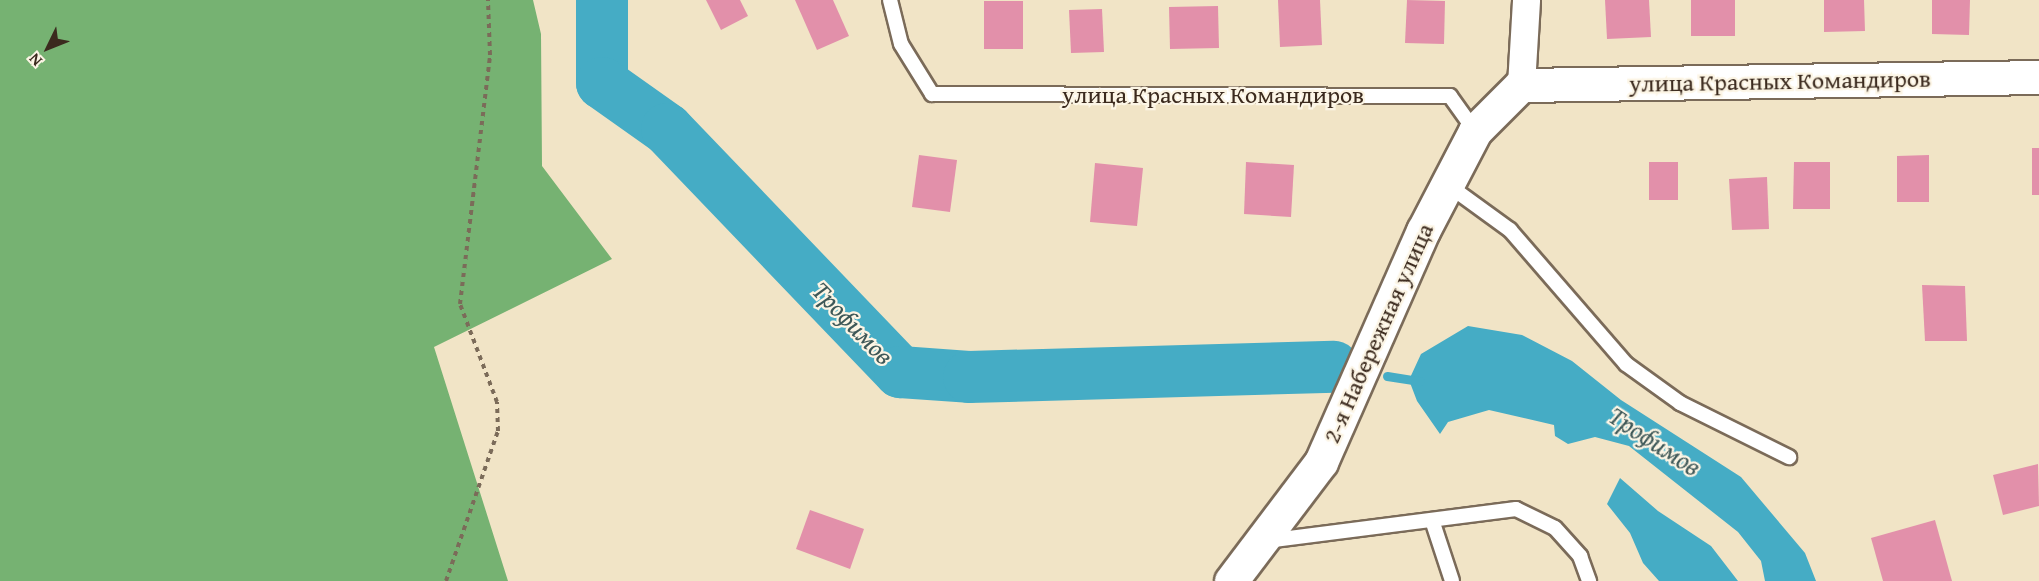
<!DOCTYPE html>
<meta charset="utf-8">
<style>
body{margin:0}
#map{position:relative;width:2039px;height:581px;overflow:hidden;background:#f1e4c6;font-family:"Gentium Book Plus",serif}
div>[style]{position:absolute}
[style*='--x']{left:calc(var(--x)*1px);top:calc(var(--y)*1px);width:calc(var(--w)*1px);rotate:calc(var(--a)*1deg)}
.forest>*{inset:0;background:#76b272}
.water>*{inset:0;background:#45acc5}
.stream>*{height:9px;margin:-4.5px;padding:0 4.5px;transform-origin:4.5px;border-radius:4.5px;background:#45acc5}
.river>*{height:52px;margin:-26px;padding:0 26px;transform-origin:26px;border-radius:26px;background:#45acc5}
.building>*{inset:0;background:#e290aa}
.path>*{height:4px;margin-top:-2px;transform-origin:0;background:repeating-linear-gradient(90deg,#7b6b59 0 4.5px,transparent 0 9px)}
.roads{filter:drop-shadow(2px 0 #7b6b59) drop-shadow(-2px 0 #7b6b59) drop-shadow(0 2px #7b6b59) drop-shadow(0 -2px #7b6b59)}
.service>*{height:14px;margin:-7px;padding:0 7px;transform-origin:7px;border-radius:7px;background:#fff}
.minor>*{height:27px;margin:-13.5px;padding:0 13.5px;transform-origin:13.5px;border-radius:13.5px;background:#fff}
.tertiary>*{height:33px;margin:-16.5px;padding:0 16.5px;transform-origin:16.5px;border-radius:16.5px;background:#fff}
span{translate:-50% -50%;white-space:nowrap;text-align:center;line-height:1.15;-webkit-text-stroke:4.5px #fcf5e5;paint-order:stroke}
.street-label{font-size:24px;color:#3b2a1e}
.water-label{font-size:26px;color:#3e5858;font-style:italic}
.north{position:absolute;left:18px;top:18px;width:60px;height:60px;-webkit-text-stroke:4px #fcf5e5;paint-order:stroke;rotate:227deg;font-size:16px;font-weight:700;line-height:24px;text-align:center;color:#3b2a1e}
.north::after{content:'';display:block;margin:auto;width:21px;height:27px;background:#3b2a1e;clip-path:polygon(50% 0,100% 100%,50% 72%,0 100%)}
</style>
<div id="map">
<div class="forest">
<div style="clip-path:polygon(0 0,533px 0,541px 34px,542px 166px,612px 259px,434px 347px,508px 581px,0 581px)"></div>
</div>
<div class="water">
<div style="clip-path:polygon(1468px 326px,1522px 335px,1572px 361px,1621px 400px,1741px 477px,1805px 553px,1816px 581px,1765px 581px,1761px 561px,1738px 532px,1629px 446px,1595px 437px,1568px 444px,1555px 436px,1554px 425px,1489px 410px,1448px 422px,1440px 434px,1417px 401px,1409px 380px,1421px 354px)"></div>
<div style="clip-path:polygon(1620px 478px,1658px 511px,1711px 546px,1738px 581px,1659px 581px,1643px 563px,1630px 533px,1607px 504px)"></div>
</div>
<div class="stream">
<div style="--x:1387;--y:376;--w:33;--a:9"></div>
</div>
<div class="river">
<div style="--x:602;--y:0;--w:83;--a:90"></div>
<div style="--x:602;--y:83;--w:80;--a:35.3"></div>
<div style="--x:667;--y:129;--w:337;--a:46.2"></div>
<div style="--x:900;--y:372;--w:69;--a:4.1"></div>
<div style="--x:969;--y:377;--w:365;--a:-1.6"></div>
</div>
<div class="building">
<div style="clip-path:polygon(706px 0,740px 0,748px 16px,721px 30px)"></div>
<div style="clip-path:polygon(795px 0,833px 0,849px 36px,817px 50px)"></div>
<div style="clip-path:polygon(1278px 0,1320px 0,1322px 45px,1280px 47px)"></div>
<div style="clip-path:polygon(1407px 0,1445px 1px,1444px 44px,1405px 43px)"></div>
<div style="clip-path:polygon(1605px 0,1649px 0,1651px 37px,1607px 39px)"></div>
<div style="clip-path:polygon(1691px 0,1735px 0,1735px 36px,1691px 36px)"></div>
<div style="clip-path:polygon(1824px 0,1864px 0,1865px 31px,1824px 32px)"></div>
<div style="clip-path:polygon(1932px 0,1970px 0,1969px 35px,1932px 34px)"></div>
<div style="clip-path:polygon(984px 1px,1023px 1px,1023px 49px,984px 49px)"></div>
<div style="clip-path:polygon(1218px 6px,1219px 48px,1170px 49px,1169px 7px)"></div>
<div style="clip-path:polygon(1102px 9px,1104px 52px,1071px 53px,1069px 10px)"></div>
<div style="clip-path:polygon(2032px 148px,2039px 148px,2039px 195px,2032px 195px)"></div>
<div style="clip-path:polygon(919px 155px,957px 160px,950px 212px,912px 207px)"></div>
<div style="clip-path:polygon(1929px 155px,1929px 202px,1897px 202px,1897px 156px)"></div>
<div style="clip-path:polygon(1246px 162px,1294px 165px,1291px 217px,1244px 214px)"></div>
<div style="clip-path:polygon(1649px 162px,1678px 162px,1678px 200px,1649px 200px)"></div>
<div style="clip-path:polygon(1794px 162px,1830px 162px,1830px 209px,1793px 209px)"></div>
<div style="clip-path:polygon(1095px 163px,1143px 168px,1137px 226px,1090px 222px)"></div>
<div style="clip-path:polygon(1767px 177px,1769px 229px,1732px 230px,1729px 179px)"></div>
<div style="clip-path:polygon(1922px 285px,1965px 286px,1967px 341px,1925px 341px)"></div>
<div style="clip-path:polygon(2038px 464px,2039px 506px,2003px 515px,1993px 475px)"></div>
<div style="clip-path:polygon(810px 510px,864px 529px,850px 569px,796px 549px)"></div>
<div style="clip-path:polygon(1935px 520px,1952px 581px,1883px 581px,1871px 538px)"></div>
</div>
<div class="path">
<div style="--x:446;--y:581;--w:159;--a:-70.9"></div>
<div style="--x:498;--y:431;--w:29;--a:-92"></div>
<div style="--x:497;--y:402;--w:105;--a:-110.7"></div>
<div style="--x:460;--y:304;--w:251;--a:-83.1"></div>
<div style="--x:490;--y:55;--w:55;--a:-92.1"></div>
</div>
<div class="roads">
<div class="service">
<div style="--x:890;--y:0;--w:45;--a:76"></div>
<div style="--x:901;--y:44;--w:59;--a:58.2"></div>
<div style="--x:932;--y:94;--w:518;--a:0.22"></div>
<div style="--x:1450;--y:96;--w:43;--a:54.5"></div>
<div style="--x:1448;--y:185;--w:77;--a:36"></div>
<div style="--x:1510;--y:230;--w:177;--a:49.1"></div>
<div style="--x:1626;--y:364;--w:67;--a:35.8"></div>
<div style="--x:1680;--y:403;--w:122;--a:26.4"></div>
<div style="--x:1432;--y:520;--w:64;--a:71.8"></div>
<div style="--x:1266;--y:541;--w:252;--a:-7.3"></div>
<div style="--x:1516;--y:509;--w:43;--a:26"></div>
<div style="--x:1555;--y:528;--w:38;--a:48"></div>
<div style="--x:1580;--y:556;--w:27;--a:70"></div>
</div>
<div class="minor">
<div style="--x:1521;--y:85;--w:85;--a:-86.6"></div>
</div>
<div class="tertiary">
<div style="--x:1231;--y:581;--w:149;--a:-52.9"></div>
<div style="--x:1321;--y:462;--w:253;--a:-66.2"></div>
<div style="--x:1423;--y:231;--w:113;--a:-62.5"></div>
<div style="--x:1475;--y:131;--w:65;--a:-45"></div>
<div style="--x:1521;--y:85;--w:518;--a:-0.88"></div>
</div>
</div>
<div class="street-label">
<span style="left:1780px;top:81px;rotate:-1deg">улица Красных Командиров</span>
<span style="left:1213px;top:95px">улица Красных Командиров</span>
<span style="left:1378px;top:333px;rotate:-66deg">2-я Набережная улица</span>
</div>
<div class="water-label">
<span style="left:853px;top:323px;rotate:46deg">Трофимов</span>
<span style="left:1655px;top:441px;rotate:33deg">Трофимов</span>
</div>
<div class="north">N</div>
</div>
